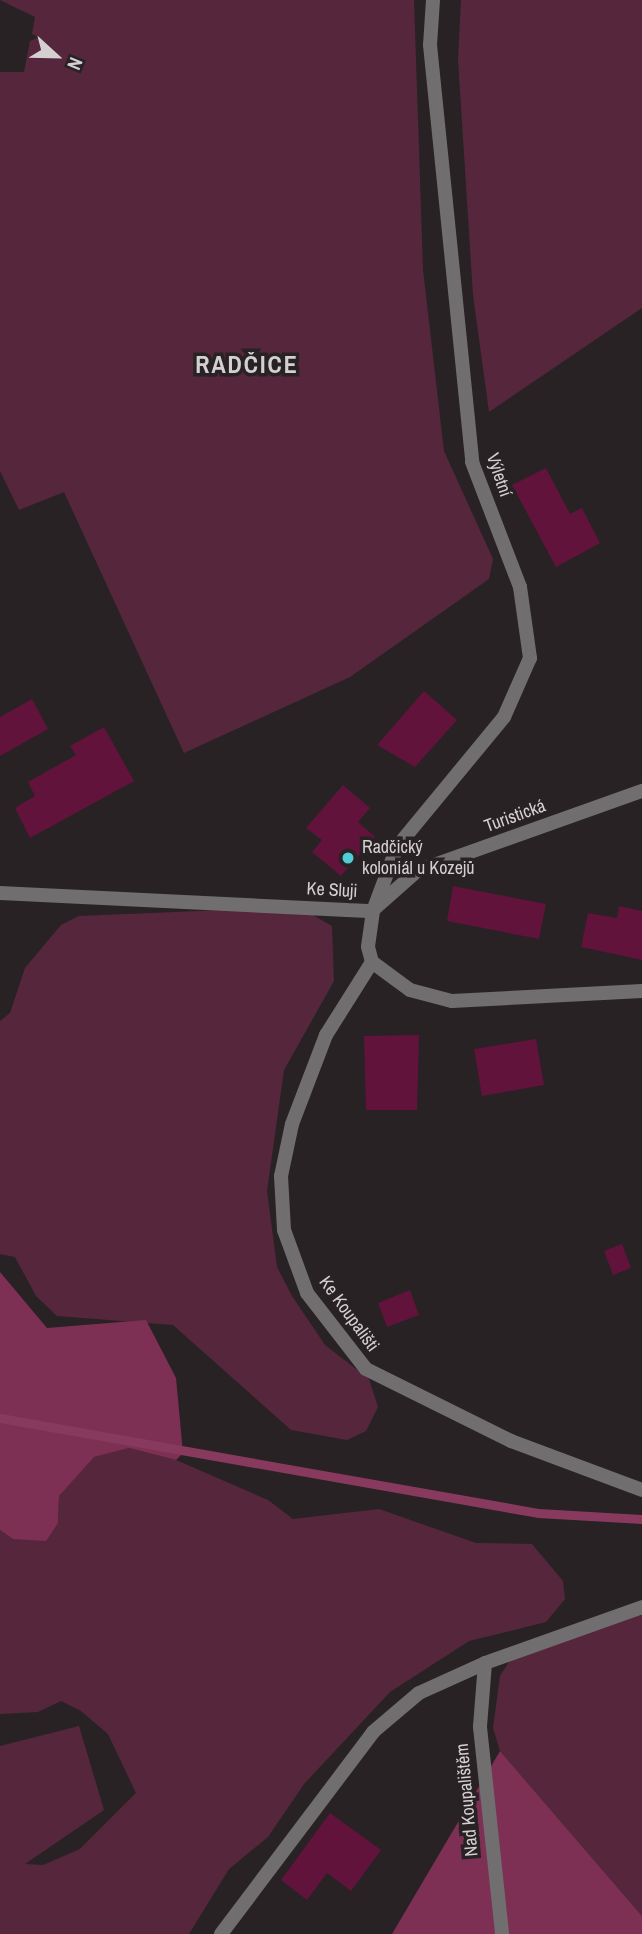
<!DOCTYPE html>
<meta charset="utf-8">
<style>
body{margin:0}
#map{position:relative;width:642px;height:1934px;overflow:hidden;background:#282224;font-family:"Archivo Narrow",sans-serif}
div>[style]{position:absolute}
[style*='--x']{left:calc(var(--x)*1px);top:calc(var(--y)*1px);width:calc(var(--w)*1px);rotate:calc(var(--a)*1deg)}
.green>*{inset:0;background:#56273c}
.forest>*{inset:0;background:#7e2f54}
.stream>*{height:9px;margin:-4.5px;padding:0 4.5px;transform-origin:4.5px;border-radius:4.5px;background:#88395e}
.building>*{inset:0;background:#61133b}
.minor>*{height:14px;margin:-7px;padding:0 7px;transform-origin:7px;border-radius:7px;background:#716e6f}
.dots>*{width:19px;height:19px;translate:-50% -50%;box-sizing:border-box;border:4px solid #282224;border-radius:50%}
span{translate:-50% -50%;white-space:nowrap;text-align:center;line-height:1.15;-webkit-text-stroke:7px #282224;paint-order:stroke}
.street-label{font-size:18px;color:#d4d0d1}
.poi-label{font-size:18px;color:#d4d0d1}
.left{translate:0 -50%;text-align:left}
.district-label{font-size:24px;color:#d4d0d1;font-weight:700;letter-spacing:2px}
.north{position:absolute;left:21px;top:21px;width:70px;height:70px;-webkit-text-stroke:5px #282224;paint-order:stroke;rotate:112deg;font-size:19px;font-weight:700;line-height:28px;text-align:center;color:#d4d0d1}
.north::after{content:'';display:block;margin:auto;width:24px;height:32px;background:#d4d0d1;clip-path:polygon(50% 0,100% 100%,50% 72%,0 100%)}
</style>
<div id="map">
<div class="green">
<div style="clip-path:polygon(0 0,414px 0,423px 270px,444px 451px,493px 559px,489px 579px,350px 677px,184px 753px,64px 492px,19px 510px,0 471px,0 72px,24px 72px,30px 41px,39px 37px,32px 34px,35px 17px)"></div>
<div style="clip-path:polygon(461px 0,642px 0,642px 308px,489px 412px,473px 295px,458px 59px)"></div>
<div style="clip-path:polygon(248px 909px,311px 914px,332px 926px,334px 981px,284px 1070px,267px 1191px,277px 1267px,292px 1296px,325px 1345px,369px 1379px,378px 1407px,366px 1431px,347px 1440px,291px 1430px,173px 1325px,57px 1316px,36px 1296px,15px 1257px,0 1254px,0 1021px,10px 1013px,25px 968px,61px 925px,79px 916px)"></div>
<div style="clip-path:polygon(129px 1448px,176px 1460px,268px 1500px,293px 1519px,379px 1509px,476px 1543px,532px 1544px,563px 1581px,565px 1599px,546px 1622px,469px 1641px,390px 1692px,304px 1784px,268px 1837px,229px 1869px,189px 1934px,0 1934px,0 1746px,79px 1726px,104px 1810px,25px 1864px,43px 1865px,80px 1849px,136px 1793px,108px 1734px,81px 1711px,61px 1701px,38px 1712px,0 1714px,0 1530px,13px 1539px,58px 1523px,59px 1496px,76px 1470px,94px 1457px)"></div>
<div style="clip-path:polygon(642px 1608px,642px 1916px,500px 1751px,493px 1728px,500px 1676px,509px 1662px)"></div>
</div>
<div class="forest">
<div style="clip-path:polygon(0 1272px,47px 1328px,146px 1320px,176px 1378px,183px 1453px,176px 1460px,129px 1448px,94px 1457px,59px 1496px,58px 1523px,46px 1541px,13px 1539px,0 1530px)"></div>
<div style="clip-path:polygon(500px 1751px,642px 1916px,642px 1934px,392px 1934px)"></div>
</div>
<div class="stream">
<div style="--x:0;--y:1418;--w:546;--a:10.01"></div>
<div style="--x:538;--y:1513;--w:104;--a:3.3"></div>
</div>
<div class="building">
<div style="clip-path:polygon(546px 468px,570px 514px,582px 508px,600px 543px,556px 567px,512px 485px)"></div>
<div style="clip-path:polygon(424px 691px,457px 720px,415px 767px,377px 745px)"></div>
<div style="clip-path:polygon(32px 699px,48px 729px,0 756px,0 717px)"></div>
<div style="clip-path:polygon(104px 727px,134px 781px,30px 838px,15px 808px,35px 796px,28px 782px,76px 755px,70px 746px)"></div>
<div style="clip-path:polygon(343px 785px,370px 808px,358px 822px,375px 837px,341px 876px,312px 852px,322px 840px,306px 828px)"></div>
<div style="clip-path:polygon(453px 886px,546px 904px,539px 939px,447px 921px)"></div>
<div style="clip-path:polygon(619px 906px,642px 911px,642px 960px,581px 947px,588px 913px,617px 918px)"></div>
<div style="clip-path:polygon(419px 1035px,417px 1110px,366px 1110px,364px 1036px)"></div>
<div style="clip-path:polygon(536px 1039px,544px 1085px,482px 1096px,474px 1049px)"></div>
<div style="clip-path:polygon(622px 1244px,631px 1268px,613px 1275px,604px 1251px)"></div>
<div style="clip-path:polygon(410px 1290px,419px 1315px,387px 1327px,378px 1303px)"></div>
<div style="clip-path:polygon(330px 1813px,381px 1850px,351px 1891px,327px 1873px,307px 1900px,281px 1880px)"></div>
</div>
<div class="minor">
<div style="--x:433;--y:0;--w:45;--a:93.8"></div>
<div style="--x:430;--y:45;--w:419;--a:84.2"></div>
<div style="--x:472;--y:462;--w:134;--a:69"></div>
<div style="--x:520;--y:587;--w:72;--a:82"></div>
<div style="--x:530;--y:658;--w:64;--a:113.8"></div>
<div style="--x:504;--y:717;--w:168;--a:129.5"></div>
<div style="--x:397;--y:847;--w:68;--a:110.6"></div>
<div style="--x:373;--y:911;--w:36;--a:98"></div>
<div style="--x:368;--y:947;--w:16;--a:75"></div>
<div style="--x:372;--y:962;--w:47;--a:36.4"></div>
<div style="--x:410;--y:990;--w:43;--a:14.7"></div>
<div style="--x:452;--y:1001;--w:190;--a:-3"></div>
<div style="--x:0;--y:893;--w:373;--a:2.8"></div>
<div style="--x:374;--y:909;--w:57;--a:-41.5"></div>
<div style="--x:417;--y:871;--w:239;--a:-19.6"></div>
<div style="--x:372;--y:962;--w:86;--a:122.2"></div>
<div style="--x:326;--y:1035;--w:95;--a:110.9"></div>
<div style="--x:292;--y:1124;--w:53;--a:101.9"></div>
<div style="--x:281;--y:1176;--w:54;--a:86.8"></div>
<div style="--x:284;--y:1230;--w:67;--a:69.9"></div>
<div style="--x:307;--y:1293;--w:96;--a:52.2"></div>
<div style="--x:366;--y:1369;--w:162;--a:26.4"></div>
<div style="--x:511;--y:1441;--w:140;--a:20.5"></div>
<div style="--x:485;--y:1663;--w:64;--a:94.5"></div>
<div style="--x:480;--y:1727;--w:208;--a:83.9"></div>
<div style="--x:221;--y:1934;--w:253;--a:-53"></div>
<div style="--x:373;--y:1732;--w:60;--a:-40.3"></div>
<div style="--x:419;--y:1693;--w:72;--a:-24.4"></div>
<div style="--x:485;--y:1663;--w:167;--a:-19.6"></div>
</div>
<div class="dots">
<div style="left:348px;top:858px;background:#52ccd6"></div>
</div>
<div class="street-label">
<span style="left:499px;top:475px;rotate:71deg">Výletní</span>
<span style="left:515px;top:816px;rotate:-20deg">Turistická</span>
<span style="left:332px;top:890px;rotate:3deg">Ke Sluji</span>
<span style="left:349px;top:1314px;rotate:54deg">Ke Koupališti</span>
<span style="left:467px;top:1800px;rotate:-95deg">Nad Koupalištěm</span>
</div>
<div class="poi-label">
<span class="left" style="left:362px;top:858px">Radčický<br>koloniál u Kozejů</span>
</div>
<div class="district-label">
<span style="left:247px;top:365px">RADČICE</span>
</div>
<div class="north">N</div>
</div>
